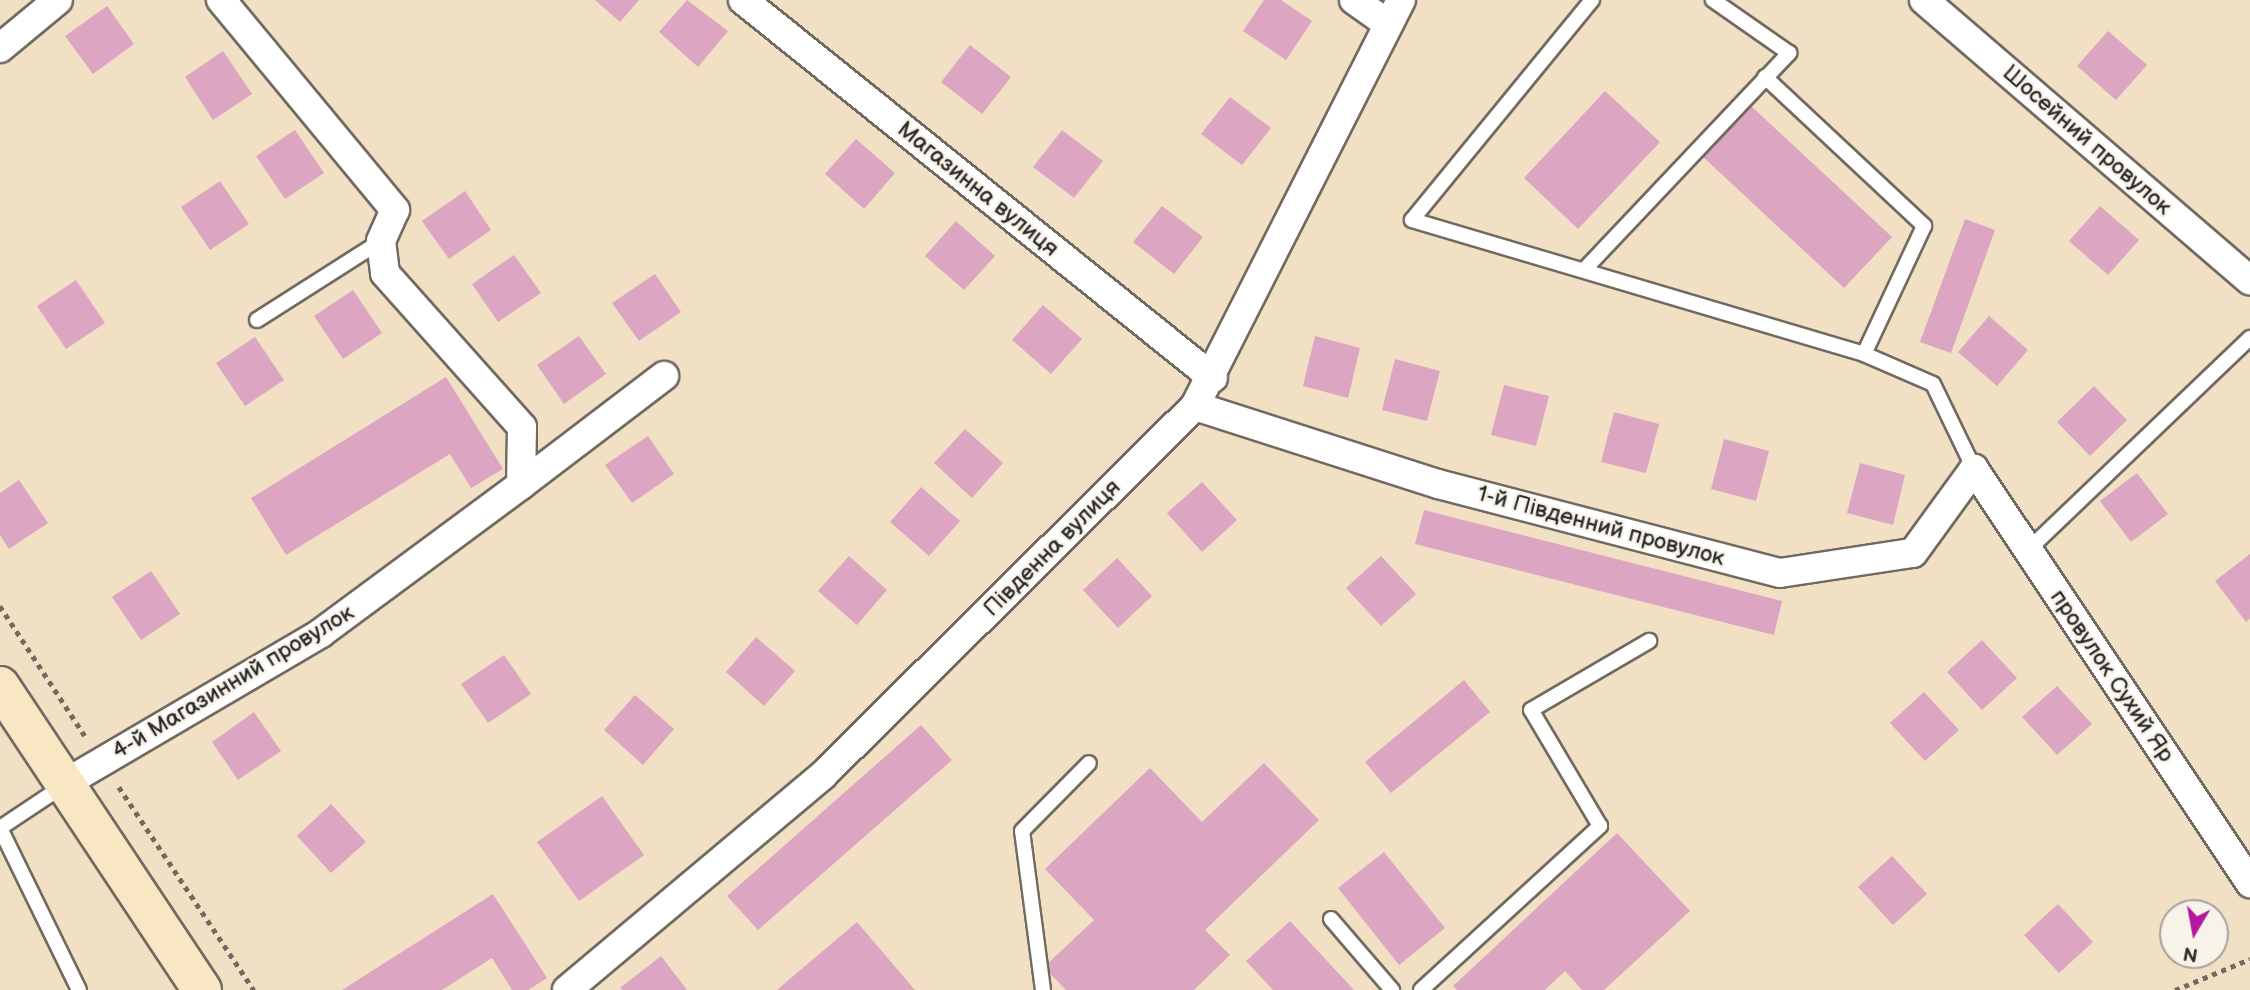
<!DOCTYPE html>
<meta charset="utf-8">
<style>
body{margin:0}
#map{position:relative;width:2250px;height:990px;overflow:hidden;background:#f2e0c5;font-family:"Balsamiq Sans",sans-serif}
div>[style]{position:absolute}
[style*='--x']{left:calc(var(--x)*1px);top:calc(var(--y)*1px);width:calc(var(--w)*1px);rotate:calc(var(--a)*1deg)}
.building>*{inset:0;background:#dca5c1}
.path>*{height:4.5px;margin-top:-2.25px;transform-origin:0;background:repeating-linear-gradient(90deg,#716a61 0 5px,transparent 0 10px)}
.roads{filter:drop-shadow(2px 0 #716a61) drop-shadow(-2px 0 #716a61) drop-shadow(0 2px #716a61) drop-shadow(0 -2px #716a61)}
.service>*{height:14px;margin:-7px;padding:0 7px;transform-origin:7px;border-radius:7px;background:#fff}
.minor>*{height:28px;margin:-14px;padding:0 14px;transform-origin:14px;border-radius:14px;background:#fff}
.secondary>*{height:38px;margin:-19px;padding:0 19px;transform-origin:19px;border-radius:19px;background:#f9e7c3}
span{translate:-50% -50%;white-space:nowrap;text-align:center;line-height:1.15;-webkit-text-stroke:5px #f7f3e8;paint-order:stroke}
.street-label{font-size:23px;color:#2b2b2b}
.north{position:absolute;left:2159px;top:899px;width:70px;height:70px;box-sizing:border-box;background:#f7f3e8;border:2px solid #a5a39c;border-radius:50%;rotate:190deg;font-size:19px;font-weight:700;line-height:28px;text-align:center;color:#2b2b2b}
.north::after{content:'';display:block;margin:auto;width:24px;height:32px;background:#b5179e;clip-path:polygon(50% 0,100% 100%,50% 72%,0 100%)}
</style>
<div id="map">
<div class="building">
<div style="clip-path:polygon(595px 0,639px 0,620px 22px)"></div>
<div style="clip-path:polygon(687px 0,728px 31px,698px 67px,659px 32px)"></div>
<div style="clip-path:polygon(1264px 0,1281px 0,1312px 21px,1286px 60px,1243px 31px)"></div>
<div style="clip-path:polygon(107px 6px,134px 44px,93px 74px,65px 36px)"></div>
<div style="clip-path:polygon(2108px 31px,2147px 65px,2116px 100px,2077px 66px)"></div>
<div style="clip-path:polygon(970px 45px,1011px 77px,982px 114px,941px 82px)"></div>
<div style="clip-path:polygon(223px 51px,252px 94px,213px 120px,185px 77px)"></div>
<div style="clip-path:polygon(1605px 91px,1660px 142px,1578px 229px,1524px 178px)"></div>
<div style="clip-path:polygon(1230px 97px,1271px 128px,1242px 165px,1201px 134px)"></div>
<div style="clip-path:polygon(1750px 105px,1892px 237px,1844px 288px,1702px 156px)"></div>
<div style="clip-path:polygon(295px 130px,324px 173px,285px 199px,256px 156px)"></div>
<div style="clip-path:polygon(1062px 130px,1103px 161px,1074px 198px,1033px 167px)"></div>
<div style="clip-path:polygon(856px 139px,895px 173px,864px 209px,825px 174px)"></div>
<div style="clip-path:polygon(220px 181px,249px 224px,210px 250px,181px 207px)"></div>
<div style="clip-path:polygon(465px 191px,491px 230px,449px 259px,422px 221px)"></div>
<div style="clip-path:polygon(1162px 206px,1203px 237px,1174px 274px,1133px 242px)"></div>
<div style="clip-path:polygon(2100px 206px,2139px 240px,2108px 275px,2069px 241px)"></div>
<div style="clip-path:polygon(1965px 219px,1995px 230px,1951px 353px,1920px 342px)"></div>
<div style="clip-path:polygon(956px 221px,995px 256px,964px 290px,925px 256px)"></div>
<div style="clip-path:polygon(514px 255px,541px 293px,498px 322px,472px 284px)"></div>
<div style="clip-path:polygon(655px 274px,681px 312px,639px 341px,612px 303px)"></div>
<div style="clip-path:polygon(76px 280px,105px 323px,66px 349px,37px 306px)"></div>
<div style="clip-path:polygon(353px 290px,382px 333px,343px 359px,314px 316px)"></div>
<div style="clip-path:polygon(1043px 305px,1082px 339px,1051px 374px,1012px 340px)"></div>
<div style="clip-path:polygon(1989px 316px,2028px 350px,1997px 386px,1958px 352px)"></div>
<div style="clip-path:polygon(579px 336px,606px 374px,564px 404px,537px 365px)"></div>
<div style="clip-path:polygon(1315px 336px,1360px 348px,1348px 398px,1303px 386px)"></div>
<div style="clip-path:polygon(255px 337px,284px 380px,245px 406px,216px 363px)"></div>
<div style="clip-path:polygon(1395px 359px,1440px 371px,1427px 421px,1382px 410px)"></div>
<div style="clip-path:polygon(446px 377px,503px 469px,471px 488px,450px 454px,286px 555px,251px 498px)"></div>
<div style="clip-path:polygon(1504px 385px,1549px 396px,1536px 446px,1491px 435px)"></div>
<div style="clip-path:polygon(2094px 386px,2127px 420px,2090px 456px,2057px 422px)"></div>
<div style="clip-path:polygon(1614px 412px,1659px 424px,1646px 473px,1601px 462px)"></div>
<div style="clip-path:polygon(965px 429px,1003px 463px,972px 498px,934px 463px)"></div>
<div style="clip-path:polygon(648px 436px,674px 474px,632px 503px,605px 465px)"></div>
<div style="clip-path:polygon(1724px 439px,1769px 451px,1756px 501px,1711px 489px)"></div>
<div style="clip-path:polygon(1860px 463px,1905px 475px,1893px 525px,1847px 513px)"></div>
<div style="clip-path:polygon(2137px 473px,2168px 514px,2131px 542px,2100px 501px)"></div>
<div style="clip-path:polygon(19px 480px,48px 523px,9px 549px,0 535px,0 493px)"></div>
<div style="clip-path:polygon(1202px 482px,1237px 520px,1202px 552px,1167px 513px)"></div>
<div style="clip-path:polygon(921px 487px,960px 521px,929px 556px,890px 522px)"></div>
<div style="clip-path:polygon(1424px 510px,1782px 601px,1774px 635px,1415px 544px)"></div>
<div style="clip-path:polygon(2250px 554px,2250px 619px,2246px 622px,2215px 581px)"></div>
<div style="clip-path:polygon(849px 556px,887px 590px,857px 625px,818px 591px)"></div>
<div style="clip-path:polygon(1381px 556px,1416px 594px,1381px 626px,1346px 588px)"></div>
<div style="clip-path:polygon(1117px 558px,1152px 596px,1118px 628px,1083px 590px)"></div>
<div style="clip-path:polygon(151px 571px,180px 614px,141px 640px,112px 597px)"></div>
<div style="clip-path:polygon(756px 637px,795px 671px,764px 706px,726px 672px)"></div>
<div style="clip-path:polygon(1982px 640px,2017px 678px,1982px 710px,1947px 672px)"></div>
<div style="clip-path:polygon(504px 655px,531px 694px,488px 723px,461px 684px)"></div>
<div style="clip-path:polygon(1464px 680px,1490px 712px,1391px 793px,1365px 762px)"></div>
<div style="clip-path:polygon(2057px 686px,2092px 724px,2057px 755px,2022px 717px)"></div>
<div style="clip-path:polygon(1924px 692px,1959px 730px,1925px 761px,1890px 723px)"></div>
<div style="clip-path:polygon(635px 695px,674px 729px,643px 765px,604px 730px)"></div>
<div style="clip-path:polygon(254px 712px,281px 751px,238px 780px,212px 742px)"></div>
<div style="clip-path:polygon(921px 725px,952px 760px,758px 930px,727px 896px)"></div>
<div style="clip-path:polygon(1264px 763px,1319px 820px,1205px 930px,1230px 955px,1194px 990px,1066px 990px,1044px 967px,1094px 920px,1045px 869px,1150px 768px,1202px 822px)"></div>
<div style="clip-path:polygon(602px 796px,644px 855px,579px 901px,537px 842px)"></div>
<div style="clip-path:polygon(331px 804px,366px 842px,331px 873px,297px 836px)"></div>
<div style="clip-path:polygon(1617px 833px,1690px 911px,1604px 990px,1582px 990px,1565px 971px,1545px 990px,1457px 990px,1453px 986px)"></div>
<div style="clip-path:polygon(1384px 852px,1445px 928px,1399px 965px,1338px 888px)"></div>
<div style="clip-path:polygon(1892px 856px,1927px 894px,1893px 925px,1858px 887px)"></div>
<div style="clip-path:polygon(493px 894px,547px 978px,528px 990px,512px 990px,492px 958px,442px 990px,342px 990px)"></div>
<div style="clip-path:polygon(2058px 904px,2093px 942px,2059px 973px,2024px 935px)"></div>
<div style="clip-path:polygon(1290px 921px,1354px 990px,1273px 990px,1246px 961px)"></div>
<div style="clip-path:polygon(857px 922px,915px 990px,777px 990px,791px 978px)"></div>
<div style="clip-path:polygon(661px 956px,687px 990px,622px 990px,620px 988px)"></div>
</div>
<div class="path">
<div style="--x:0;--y:606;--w:155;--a:56.8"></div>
<div style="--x:119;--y:787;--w:244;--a:56.4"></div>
<div style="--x:2175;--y:990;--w:81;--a:-22.5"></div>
</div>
<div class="roads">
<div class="service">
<div style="--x:1592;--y:0;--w:284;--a:129.3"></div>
<div style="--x:1412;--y:220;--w:471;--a:16.5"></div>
<div style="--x:1864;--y:354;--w:75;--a:23.5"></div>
<div style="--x:1933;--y:384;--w:94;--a:64.2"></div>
<div style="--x:1765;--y:77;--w:218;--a:43.1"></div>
<div style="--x:1924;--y:226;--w:141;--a:115.1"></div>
<div style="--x:1584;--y:270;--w:299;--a:-46.6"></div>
<div style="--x:1789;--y:53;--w:93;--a:-145.1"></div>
<div style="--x:257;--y:320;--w:147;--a:-32.5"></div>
<div style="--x:2028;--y:550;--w:307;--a:-43.7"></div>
<div style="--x:0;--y:828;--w:180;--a:64"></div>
<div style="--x:0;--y:828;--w:76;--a:-33.7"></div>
<div style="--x:1331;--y:919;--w:94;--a:49.3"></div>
<div style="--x:1043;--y:990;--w:160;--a:-97.5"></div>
<div style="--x:1022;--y:831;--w:95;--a:-45.4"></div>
<div style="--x:1421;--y:990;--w:243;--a:-42.5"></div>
<div style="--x:1600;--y:826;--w:135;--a:-120.7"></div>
<div style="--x:1531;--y:710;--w:137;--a:-30.3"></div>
</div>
<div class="minor">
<div style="--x:743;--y:0;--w:603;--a:38.81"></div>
<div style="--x:1354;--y:0;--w:42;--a:35.2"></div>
<div style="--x:1924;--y:0;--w:430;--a:40.7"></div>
<div style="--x:0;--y:48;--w:75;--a:-39.6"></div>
<div style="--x:1195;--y:406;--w:255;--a:17.8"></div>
<div style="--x:1438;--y:484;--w:353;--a:14.6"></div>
<div style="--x:1780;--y:573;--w:134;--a:-8.6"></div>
<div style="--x:1913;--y:553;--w:104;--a:-54"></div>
<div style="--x:1974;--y:469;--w:498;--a:56.3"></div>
<div style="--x:521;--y:485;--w:180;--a:-37.3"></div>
<div style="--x:64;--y:784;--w:298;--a:-30.4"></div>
<div style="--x:321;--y:633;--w:249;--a:-36.5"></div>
<div style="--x:521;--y:485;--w:58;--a:-89"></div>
<div style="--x:522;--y:427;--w:206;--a:-131.7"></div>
<div style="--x:385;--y:273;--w:32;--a:-97"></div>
<div style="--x:381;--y:241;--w:34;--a:-66"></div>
<div style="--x:395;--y:210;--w:273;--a:-129.6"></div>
<div style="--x:567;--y:990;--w:334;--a:-40"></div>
<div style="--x:823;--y:775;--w:524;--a:-44.77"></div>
<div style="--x:1195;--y:406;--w:455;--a:-63.1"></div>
</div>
<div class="secondary">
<div style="--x:0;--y:686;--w:365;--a:56.4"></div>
</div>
</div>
<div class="street-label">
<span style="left:2087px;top:140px;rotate:41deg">Шосейний провулок</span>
<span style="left:978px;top:189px;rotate:39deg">Магазинна вулиця</span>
<span style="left:1601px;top:526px;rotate:15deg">1-й Південний провулок</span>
<span style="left:1052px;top:548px;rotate:-45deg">Південна вулиця</span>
<span style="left:2112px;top:676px;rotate:56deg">провулок Сухий Яр</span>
<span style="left:233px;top:682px;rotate:-31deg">4-й Магазинний провулок</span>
</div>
<div class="north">N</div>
</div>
